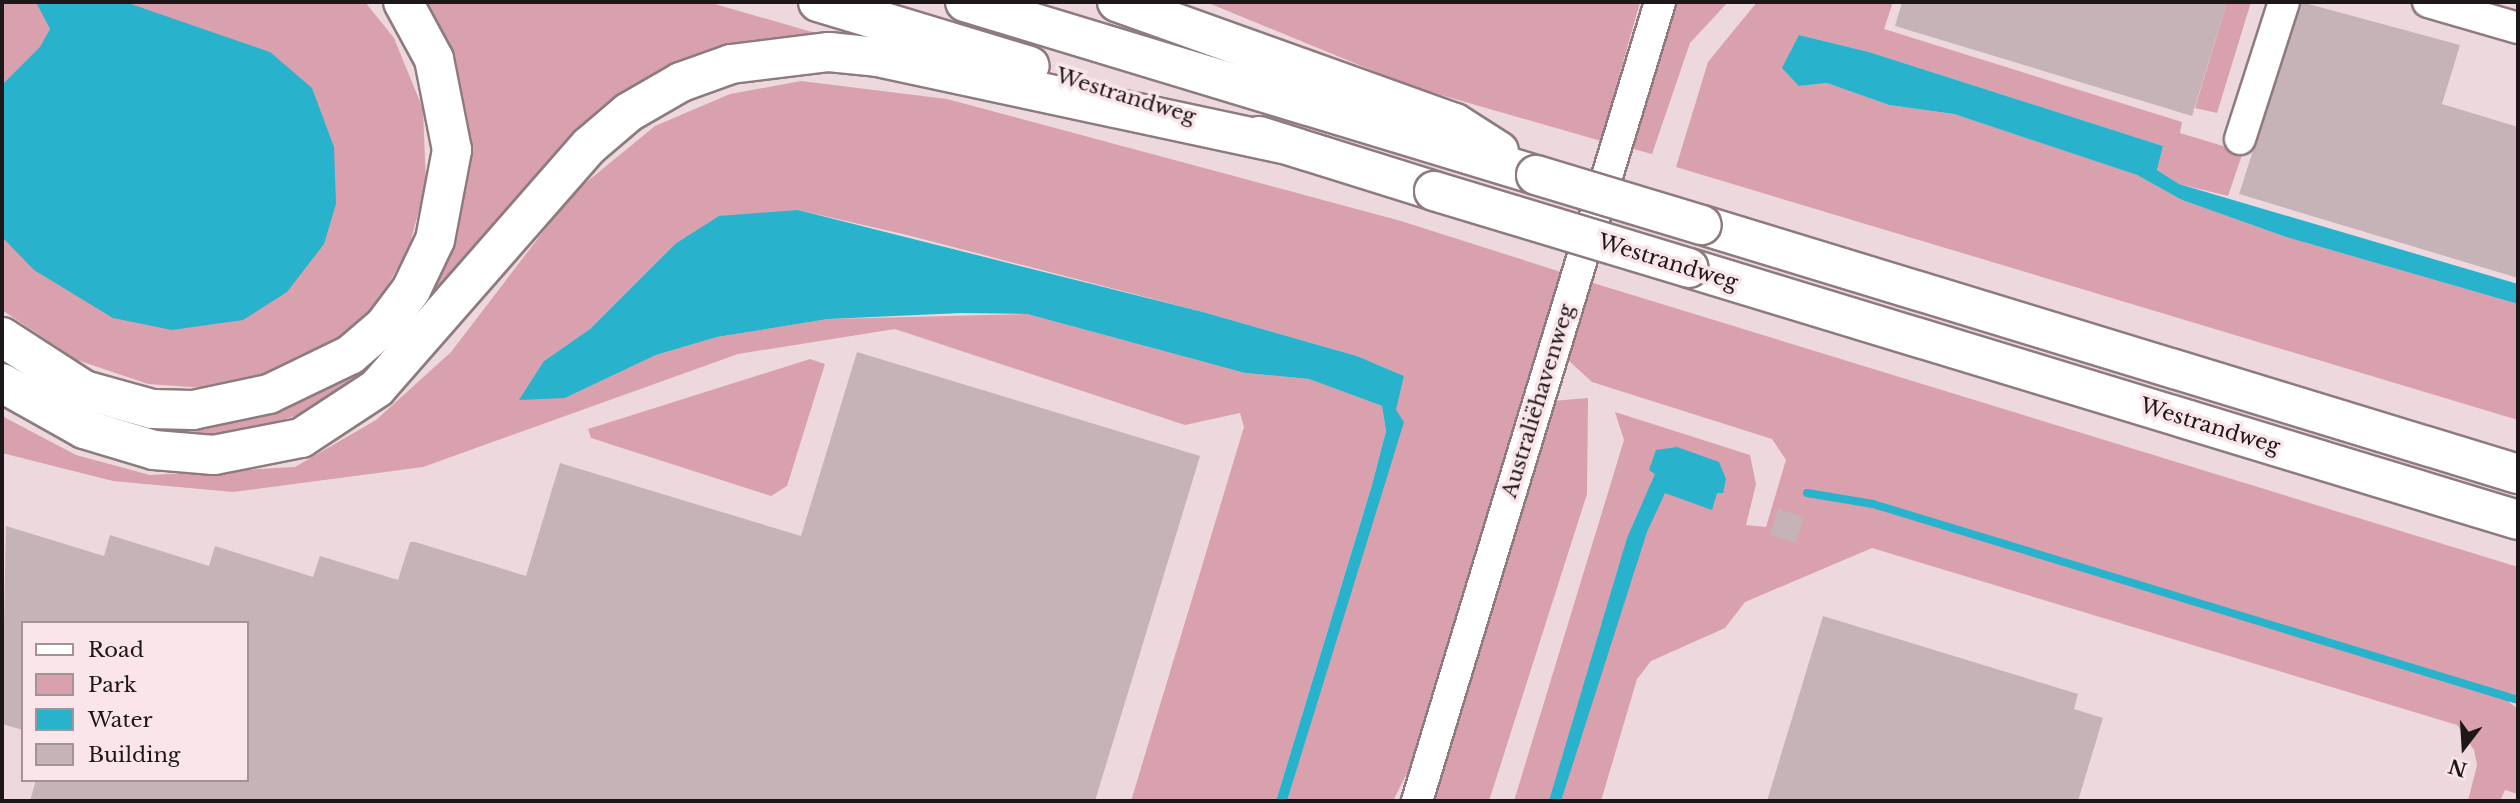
<!DOCTYPE html>
<meta charset="utf-8">
<style>
body{margin:0}
#map{position:relative;width:2520px;height:803px;overflow:hidden;background:#edd9dd;font-family:"Libre Baskerville",serif}
div>[style]{position:absolute}
[style*='--x']{left:calc(var(--x)*1px);top:calc(var(--y)*1px);width:calc(var(--w)*1px);rotate:calc(var(--a)*1deg)}
.green>*{inset:0;background:#d9a0ae}
.water>*{inset:0;background:#28b2cc}
.stream>*{height:8px;margin:-4px;padding:0 4px;transform-origin:4px;border-radius:4px;background:#28b2cc}
.building>*{inset:0;background:#c6b3b7}
.roads{filter:drop-shadow(2px 0 #8d7b7f) drop-shadow(-2px 0 #8d7b7f) drop-shadow(0 2px #8d7b7f) drop-shadow(0 -2px #8d7b7f)}
.minor>*{height:30px;margin:-15px;padding:0 15px;transform-origin:15px;border-radius:15px;background:#fff}
.highway>*{height:38px;margin:-19px;padding:0 19px;transform-origin:19px;border-radius:19px;background:#fff}
.bridges{filter:drop-shadow(2px 0 #8d7b7f) drop-shadow(-2px 0 #8d7b7f) drop-shadow(0 2px #8d7b7f) drop-shadow(0 -2px #8d7b7f)}
.highway-bridge>*{height:38px;margin:-19px;padding:0 19px;transform-origin:19px;border-radius:19px;background:#fff}
span{translate:-50% -50%;white-space:nowrap;text-align:center;line-height:1.15;-webkit-text-stroke:7px #fae6ea;paint-order:stroke}
.street-label{font-size:21px;color:#1e1719}
.frame{position:absolute;inset:0;border:4px solid #1e1719;pointer-events:none}
.legend{position:absolute;left:21px;top:621px;width:228px;height:161px;box-sizing:border-box;background:#fae6ea;border:2px solid #a29396;margin:0;padding:9px 12px;list-style:none;font-size:21px;color:#1e1719}
.legend li{display:flex;align-items:center;gap:14px;height:35px}
.legend b{width:35px;border:2px solid #a29396}
.north{position:absolute;left:2429px;top:712px;width:70px;height:70px;-webkit-text-stroke:5px #fae6ea;paint-order:stroke;rotate:197deg;font-size:19px;font-weight:700;line-height:28px;text-align:center;color:#1e1719}
.north::after{content:'';display:block;margin:auto;width:24px;height:32px;background:#1e1719;clip-path:polygon(50% 0,100% 100%,50% 72%,0 100%)}
</style>
<div id="map">
<div class="green">
<div style="clip-path:polygon(2px 2px,365px 2px,394px 38px,423px 109px,426px 184px,409px 247px,377px 305px,328px 349px,276px 375px,218px 389px,148px 384px,77px 360px,2px 310px)"></div>
<div style="clip-path:polygon(416px 2px,708px 2px,864px 47px,686px 68px,342px 399px,246px 433px,179px 438px,104px 424px,2px 367px,2px 348px,49px 382px,261px 415px,303px 400px,349px 371px,445px 247px)"></div>
<div style="clip-path:polygon(1206px 2px,1640px 2px,1601px 141px,1410px 86px)"></div>
<div style="clip-path:polygon(1677px 2px,1728px 2px,1690px 43px,1652px 154px,1630px 148px)"></div>
<div style="clip-path:polygon(1757px 2px,1893px 2px,1884px 29px,2182px 122px,2180px 133px,2243px 152px,2228px 196px,2179px 184px,2157px 170px,2163px 146px,1869px 52px,1799px 35px,1799px 86px,1827px 83px,1889px 105px,1954px 114px,2137px 175px,2182px 200px,2286px 237px,2518px 304px,2518px 420px,1676px 167px,1708px 62px)"></div>
<div style="clip-path:polygon(2227px 2px,2251px 2px,2217px 113px,2195px 108px)"></div>
<div style="clip-path:polygon(801px 81px,947px 99px,1401px 221px,1561px 272px,1413px 761px,1393px 801px,1287px 801px,1357px 571px,1404px 376px,1357px 356px,1203px 312px,907px 235px,798px 210px,675px 244px,590px 329px,544px 361px,565px 398px,656px 355px,717px 337px,828px 319px,1027px 314px,1245px 373px,1309px 379px,1382px 406px,1386px 431px,1372px 485px,1276px 801px,1131px 801px,1244px 427px,1240px 413px,1185px 425px,895px 329px,738px 354px,423px 467px,233px 492px,113px 481px,2px 453px,2px 416px,76px 455px,150px 475px,295px 467px,376px 420px,451px 352px,572px 194px,655px 126px,730px 94px)"></div>
<div style="clip-path:polygon(1590px 282px,2518px 567px,2518px 700px,2512px 696px,2509px 702px,2518px 709px,2518px 794px,2505px 790px,2500px 801px,2468px 801px,2477px 765px,2474px 750px,2457px 725px,1872px 548px,1745px 602px,1725px 628px,1651px 661px,1637px 679px,1601px 801px,1514px 801px,1624px 440px,1615px 412px,1750px 455px,1756px 484px,1746px 525px,1766px 527px,1786px 460px,1772px 439px,1592px 382px,1568px 360px)"></div>
<div style="clip-path:polygon(810px 359px,825px 364px,787px 486px,771px 496px,591px 438px,588px 429px)"></div>
<div style="clip-path:polygon(1588px 398px,1587px 494px,1489px 801px,1433px 801px,1553px 401px)"></div>
</div>
<div class="water">
<div style="clip-path:polygon(36px 2px,125px 2px,270px 52px,312px 88px,334px 147px,336px 204px,324px 244px,287px 292px,243px 320px,172px 330px,113px 318px,34px 270px,2px 237px,2px 85px,40px 47px,50px 29px)"></div>
<div style="clip-path:polygon(1799px 35px,1869px 52px,2163px 146px,2157px 170px,2179px 184px,2518px 284px,2518px 304px,2286px 237px,2182px 200px,2137px 175px,1954px 114px,1889px 105px,1827px 83px,1799px 86px,1782px 68px)"></div>
<div style="clip-path:polygon(798px 210px,1203px 312px,1357px 356px,1404px 376px,1396px 410px,1404px 422px,1287px 801px,1276px 801px,1372px 485px,1386px 431px,1382px 406px,1309px 379px,1245px 373px,1027px 314px,961px 313px,828px 319px,717px 337px,656px 355px,565px 398px,519px 400px,544px 361px,590px 329px,675px 244px,719px 216px)"></div>
<div style="clip-path:polygon(1677px 447px,1719px 462px,1726px 479px,1723px 493px,1717px 493px,1712px 510px,1665px 493px,1647px 532px,1561px 801px,1549px 801px,1627px 538px,1655px 474px,1649px 470px,1656px 450px)"></div>
</div>
<div class="stream">
<div style="--x:1807;--y:493;--w:67;--a:9.5"></div>
<div style="--x:1873;--y:504;--w:671;--a:16.9"></div>
</div>
<div class="building">
<div style="clip-path:polygon(1902px 2px,2227px 2px,2192px 116px,1895px 26px)"></div>
<div style="clip-path:polygon(2301px 2px,2460px 45px,2442px 104px,2518px 127px,2518px 278px,2239px 194px)"></div>
<div style="clip-path:polygon(857px 352px,1200px 456px,1095px 801px,30px 801px,36px 780px,247px 780px,247px 623px,23px 623px,23px 730px,2px 724px,6px 526px,104px 556px,110px 535px,209px 566px,215px 546px,313px 577px,320px 556px,398px 580px,410px 542px,415px 542px,526px 576px,560px 463px,801px 536px)"></div>
<div style="clip-path:polygon(1778px 509px,1804px 517px,1796px 543px,1770px 535px)"></div>
<div style="clip-path:polygon(1823px 616px,2078px 694px,2074px 709px,2103px 718px,2078px 801px,1767px 801px)"></div>
</div>
<div class="roads">
<div class="minor">
<div style="--x:2428;--y:2;--w:94;--a:16.1"></div>
<div style="--x:2240;--y:139;--w:144;--a:-72.2"></div>
<div style="--x:1417;--y:801;--w:835;--a:-73.08"></div>
</div>
<div class="highway">
<div style="--x:818;--y:2;--w:221;--a:16.8"></div>
<div style="--x:965;--y:2;--w:597;--a:16.86"></div>
<div style="--x:1117;--y:2;--w:359;--a:19.7"></div>
<div style="--x:1455;--y:123;--w:52;--a:32.5"></div>
<div style="--x:1259;--y:136;--w:183;--a:17.4"></div>
<div style="--x:1702;--y:225;--w:853;--a:16.97"></div>
<div style="--x:1689;--y:268;--w:866;--a:16.91"></div>
<div style="--x:2;--y:337;--w:98;--a:32.9"></div>
<div style="--x:84;--y:390;--w:71;--a:15.6"></div>
<div style="--x:152;--y:409;--w:41;--a:1.4"></div>
<div style="--x:193;--y:410;--w:78;--a:-11.9"></div>
<div style="--x:269;--y:394;--w:90;--a:-25.7"></div>
<div style="--x:350;--y:355;--w:45;--a:-40.5"></div>
<div style="--x:384;--y:326;--w:45;--a:-53.1"></div>
<div style="--x:411;--y:290;--w:55;--a:-64.4"></div>
<div style="--x:435;--y:240;--w:92;--a:-79.3"></div>
<div style="--x:452;--y:150;--w:93;--a:-101.2"></div>
<div style="--x:434;--y:59;--w:65;--a:-118.5"></div>
<div style="--x:2;--y:383;--w:94;--a:29.3"></div>
<div style="--x:84;--y:429;--w:73;--a:16.7"></div>
<div style="--x:154;--y:450;--w:60;--a:4.8"></div>
<div style="--x:214;--y:455;--w:89;--a:-11.1"></div>
<div style="--x:301;--y:438;--w:91;--a:-33.3"></div>
<div style="--x:377;--y:388;--w:322;--a:-48.8"></div>
<div style="--x:589;--y:146;--w:52;--a:-40.4"></div>
<div style="--x:629;--y:112;--w:60;--a:-30"></div>
<div style="--x:681;--y:82;--w:53;--a:-19.8"></div>
<div style="--x:731;--y:64;--w:99;--a:-7"></div>
<div style="--x:829;--y:52;--w:48;--a:5.9"></div>
<div style="--x:877;--y:57;--w:416;--a:12.1"></div>
</div>
</div>
<div class="bridges">
<div class="highway-bridge">
<div style="--x:1536;--y:175;--w:173;--a:16.8"></div>
<div style="--x:1434;--y:191;--w:266;--a:16.8"></div>
</div>
</div>
<div class="street-label">
<span style="left:1126px;top:96px;rotate:17deg">Westrandweg</span>
<span style="left:1668px;top:262px;rotate:17deg">Westrandweg</span>
<span style="left:1538px;top:401px;rotate:-73deg">Australiëhavenweg</span>
<span style="left:2210px;top:426px;rotate:17deg">Westrandweg</span>
</div>
<div class="frame"></div>
<ul class="legend">
<li><b style="height:9px;background:#fff"></b>Road</li>
<li><b style="height:19px;background:#d9a0ae"></b>Park</li>
<li><b style="height:19px;background:#28b2cc"></b>Water</li>
<li><b style="height:19px;background:#c6b3b7"></b>Building</li>
</ul>
<div class="north">N</div>
</div>
